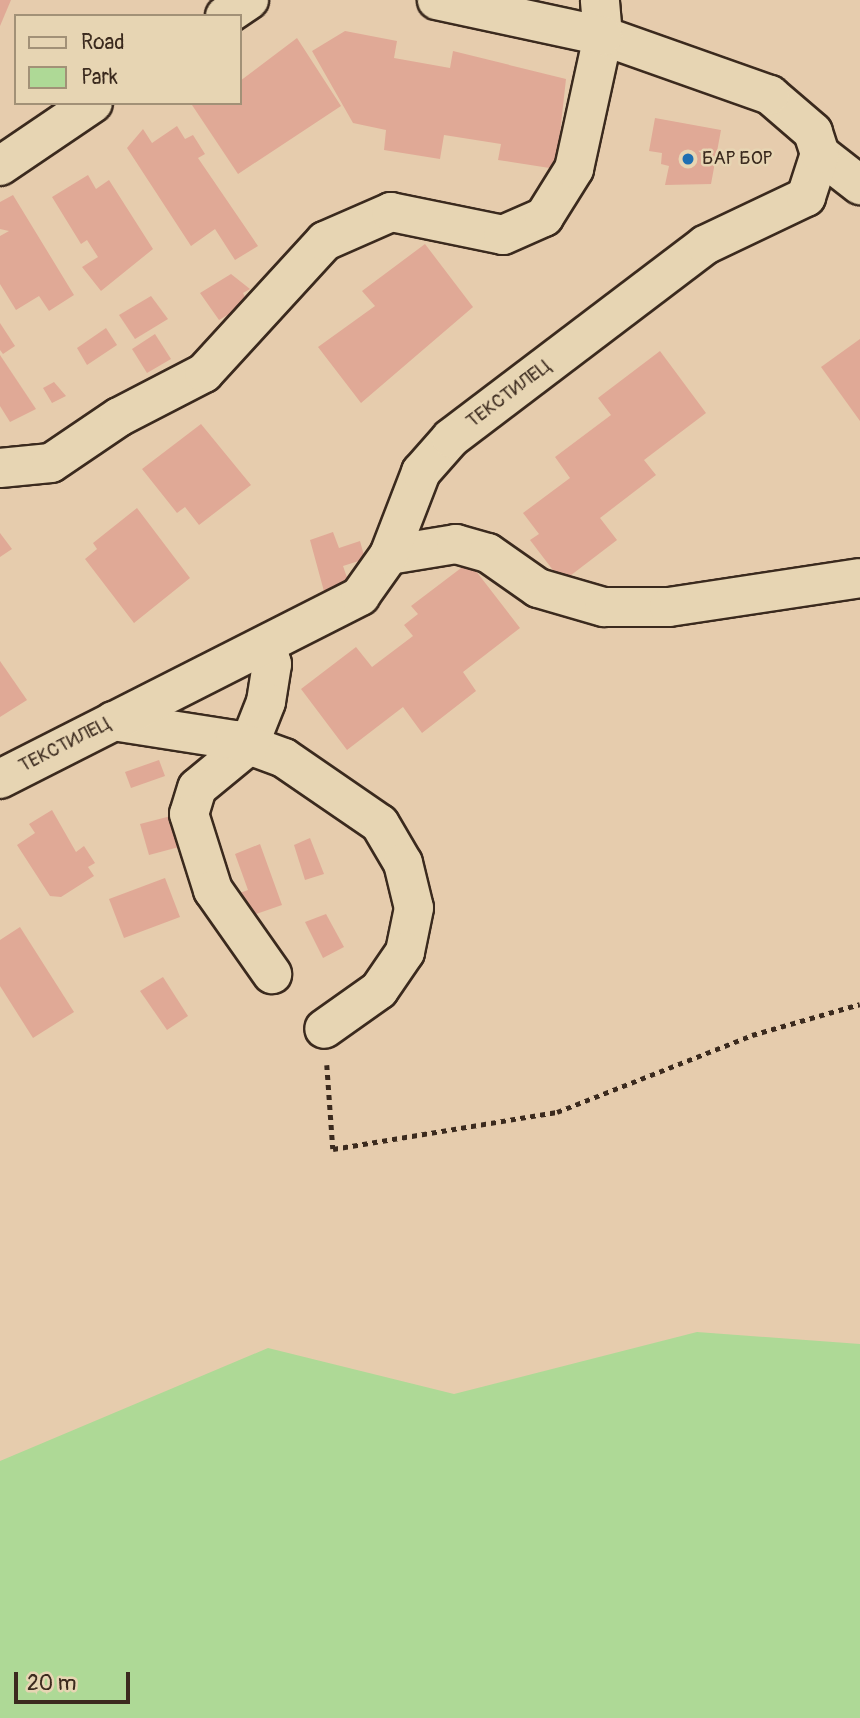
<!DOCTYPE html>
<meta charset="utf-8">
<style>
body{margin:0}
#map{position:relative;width:860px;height:1718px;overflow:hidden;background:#e6ccad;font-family:Pangolin,sans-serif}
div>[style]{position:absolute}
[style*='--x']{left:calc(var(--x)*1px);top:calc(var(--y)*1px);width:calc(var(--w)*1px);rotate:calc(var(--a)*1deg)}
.green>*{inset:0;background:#aed996}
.building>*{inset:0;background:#e0a996}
.path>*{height:4.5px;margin-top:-2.25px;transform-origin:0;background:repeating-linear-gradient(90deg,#3b2a1e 0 5px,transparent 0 10px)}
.roads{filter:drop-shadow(2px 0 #3b2a1e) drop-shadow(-2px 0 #3b2a1e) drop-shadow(0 2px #3b2a1e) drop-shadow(0 -2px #3b2a1e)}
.minor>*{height:38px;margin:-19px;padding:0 19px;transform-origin:19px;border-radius:19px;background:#e7d5b3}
.dots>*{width:19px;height:19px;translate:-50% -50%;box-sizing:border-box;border:4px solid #e7d5b3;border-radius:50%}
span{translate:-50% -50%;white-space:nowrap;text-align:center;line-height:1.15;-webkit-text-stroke:5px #e7d5b3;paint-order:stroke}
.poi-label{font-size:19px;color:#3b2a1e}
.left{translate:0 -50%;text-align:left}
.street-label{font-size:19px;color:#3b2a1e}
.legend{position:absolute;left:14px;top:14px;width:228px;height:91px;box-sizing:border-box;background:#e7d5b3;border:2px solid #a29177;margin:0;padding:9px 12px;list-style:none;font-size:21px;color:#3b2a1e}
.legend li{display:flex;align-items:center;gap:14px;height:35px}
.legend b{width:35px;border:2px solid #a29177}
.scale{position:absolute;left:14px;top:1672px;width:116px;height:32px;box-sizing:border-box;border:4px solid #3b2a1e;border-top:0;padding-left:9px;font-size:21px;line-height:24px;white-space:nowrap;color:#3b2a1e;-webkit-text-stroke:5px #e7d5b3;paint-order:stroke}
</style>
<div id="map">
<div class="green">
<div style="clip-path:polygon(697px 1332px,860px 1344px,860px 1718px,0 1718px,0 1461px,268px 1348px,454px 1394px)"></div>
</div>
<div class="building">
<div style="clip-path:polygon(0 0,11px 0,0 26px)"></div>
<div style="clip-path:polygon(345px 31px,397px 41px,394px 58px,450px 68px,453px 51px,566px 79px,556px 169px,498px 160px,501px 144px,444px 135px,440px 159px,384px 150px,386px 130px,353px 123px,312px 51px)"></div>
<div style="clip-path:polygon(297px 38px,341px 106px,238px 174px,192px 105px,240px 103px,240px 81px)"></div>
<div style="clip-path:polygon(655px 118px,721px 130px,711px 184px,665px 185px,669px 166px,661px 164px,662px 153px,649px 151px)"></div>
<div style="clip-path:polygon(177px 126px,185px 139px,193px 135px,205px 154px,198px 158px,258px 246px,235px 260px,215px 229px,191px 246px,127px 148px,143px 129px,152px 143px)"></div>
<div style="clip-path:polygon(88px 175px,96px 189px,109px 180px,153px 249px,101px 291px,82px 267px,98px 257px,87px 240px,81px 244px,52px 197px)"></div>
<div style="clip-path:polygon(13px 195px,74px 295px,49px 311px,39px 296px,16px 310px,0 284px,0 236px,9px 231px,0 229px,0 202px)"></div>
<div style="clip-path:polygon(425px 244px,473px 307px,361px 403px,318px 347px,375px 306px,362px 291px)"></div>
<div style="clip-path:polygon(231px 274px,250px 289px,243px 293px,248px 303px,219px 320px,200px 293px)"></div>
<div style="clip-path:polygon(151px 296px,168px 319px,135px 339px,119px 315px)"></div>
<div style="clip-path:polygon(0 323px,15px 346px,3px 354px,0 350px)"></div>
<div style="clip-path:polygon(106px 328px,117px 345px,87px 365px,77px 348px)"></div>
<div style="clip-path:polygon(155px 334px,171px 359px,147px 373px,132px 349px)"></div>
<div style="clip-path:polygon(860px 339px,860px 421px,821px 367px)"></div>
<div style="clip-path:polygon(660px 351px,706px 413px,644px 460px,656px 475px,600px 518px,617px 540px,562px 582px,530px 540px,539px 534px,523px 513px,570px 478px,555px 457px,611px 415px,598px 398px)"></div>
<div style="clip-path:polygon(0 355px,36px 409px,10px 422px,0 406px)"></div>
<div style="clip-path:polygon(54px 382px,66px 396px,52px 403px,43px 388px)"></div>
<div style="clip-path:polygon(201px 424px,251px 485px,199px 525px,185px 507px,177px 513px,142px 469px)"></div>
<div style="clip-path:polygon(137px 508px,190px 578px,134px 623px,85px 559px,97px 549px,93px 543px)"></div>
<div style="clip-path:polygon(333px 532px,339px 548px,360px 541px,365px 559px,343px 566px,351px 589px,328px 606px,310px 540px)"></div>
<div style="clip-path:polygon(0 533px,12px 549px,0 557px)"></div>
<div style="clip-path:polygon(469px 562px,520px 628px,463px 672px,476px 691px,422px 733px,403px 707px,347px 750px,301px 689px,356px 647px,372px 667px,413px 636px,404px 625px,418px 614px,411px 606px)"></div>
<div style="clip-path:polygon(0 661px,27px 700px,0 717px)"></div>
<div style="clip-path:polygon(159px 760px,165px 776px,131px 788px,125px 772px)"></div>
<div style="clip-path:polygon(52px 810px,76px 852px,84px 846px,95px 863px,88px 867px,94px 876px,61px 897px,50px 896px,17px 845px,35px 833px,29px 824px)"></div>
<div style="clip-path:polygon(171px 816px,179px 847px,149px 855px,140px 824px)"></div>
<div style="clip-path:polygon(310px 838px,324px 874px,305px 880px,294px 845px)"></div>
<div style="clip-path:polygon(260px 844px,282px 905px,236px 921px,226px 898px,248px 890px,235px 854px)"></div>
<div style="clip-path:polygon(165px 878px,180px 917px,124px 938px,109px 899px)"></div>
<div style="clip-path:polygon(326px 914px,344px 947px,323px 958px,305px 922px)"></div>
<div style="clip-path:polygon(20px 927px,74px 1012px,33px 1038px,0 986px,0 940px)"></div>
<div style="clip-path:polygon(163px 977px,188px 1016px,167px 1030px,140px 991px)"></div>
</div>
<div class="path">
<div style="--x:327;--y:1065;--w:84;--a:85.9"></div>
<div style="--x:333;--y:1149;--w:227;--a:-9.4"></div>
<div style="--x:557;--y:1112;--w:210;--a:-21.5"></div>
<div style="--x:752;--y:1035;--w:112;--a:-16"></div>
</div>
<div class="roads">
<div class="minor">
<div style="--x:225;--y:16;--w:29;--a:-34"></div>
<div style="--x:820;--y:154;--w:51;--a:37.8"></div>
<div style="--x:0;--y:166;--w:112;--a:-34.1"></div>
<div style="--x:0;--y:468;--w:51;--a:-5.6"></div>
<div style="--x:51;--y:463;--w:82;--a:-34.1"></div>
<div style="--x:119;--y:417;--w:96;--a:-27.4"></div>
<div style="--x:204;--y:373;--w:179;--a:-47.5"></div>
<div style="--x:325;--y:241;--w:72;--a:-23.7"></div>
<div style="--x:391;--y:212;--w:114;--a:11.6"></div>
<div style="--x:503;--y:235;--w:45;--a:-23.7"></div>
<div style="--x:544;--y:217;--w:57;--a:-58"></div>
<div style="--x:574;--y:169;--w:136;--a:-77.7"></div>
<div style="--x:603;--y:36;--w:36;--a:-95"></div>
<div style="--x:389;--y:555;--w:68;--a:-9.3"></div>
<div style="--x:456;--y:544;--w:33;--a:16"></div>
<div style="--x:488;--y:553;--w:61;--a:35"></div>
<div style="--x:538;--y:588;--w:69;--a:16.1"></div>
<div style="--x:604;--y:607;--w:65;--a:0"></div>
<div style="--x:669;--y:607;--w:193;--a:-8.6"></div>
<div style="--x:267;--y:647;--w:18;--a:74"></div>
<div style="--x:272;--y:664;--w:38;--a:99"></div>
<div style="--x:266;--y:702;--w:46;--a:111.6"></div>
<div style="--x:249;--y:745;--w:67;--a:140.4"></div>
<div style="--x:197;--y:788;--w:27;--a:107"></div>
<div style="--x:189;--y:814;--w:80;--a:72.5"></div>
<div style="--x:213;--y:890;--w:103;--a:54.9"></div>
<div style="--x:113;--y:721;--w:123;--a:8.9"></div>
<div style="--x:235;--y:740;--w:52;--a:20.2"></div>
<div style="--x:284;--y:758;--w:116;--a:34.5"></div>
<div style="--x:380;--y:824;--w:45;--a:59.5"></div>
<div style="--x:403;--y:863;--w:46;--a:76.3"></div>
<div style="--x:414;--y:908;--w:45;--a:101.6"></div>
<div style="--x:405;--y:952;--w:46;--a:124.4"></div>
<div style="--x:379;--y:990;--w:67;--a:144.7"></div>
<div style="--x:0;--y:779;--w:404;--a:-26.9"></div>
<div style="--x:360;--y:596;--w:50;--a:-54.7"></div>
<div style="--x:389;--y:555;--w:89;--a:-68.9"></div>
<div style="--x:421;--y:472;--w:45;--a:-48.6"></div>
<div style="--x:451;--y:438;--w:319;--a:-37.2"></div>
<div style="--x:705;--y:245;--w:112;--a:-25.4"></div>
<div style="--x:806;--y:197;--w:45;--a:-72"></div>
<div style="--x:820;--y:154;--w:23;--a:-108"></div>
<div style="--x:813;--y:132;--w:57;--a:-139.3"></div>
<div style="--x:770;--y:95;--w:177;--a:-160.5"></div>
<div style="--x:603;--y:36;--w:170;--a:-167.8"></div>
</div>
</div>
<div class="dots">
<div style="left:688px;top:159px;background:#1f6fb2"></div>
</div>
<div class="poi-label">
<span class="left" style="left:702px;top:159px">БАР БОР</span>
</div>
<div class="street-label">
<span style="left:509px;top:394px;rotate:-37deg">ТЕКСТИЛЕЦ</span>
<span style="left:65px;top:745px;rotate:-27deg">ТЕКСТИЛЕЦ</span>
</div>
<ul class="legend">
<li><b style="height:9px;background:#e7d5b3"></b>Road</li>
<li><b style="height:19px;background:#aed996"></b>Park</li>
</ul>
<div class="scale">20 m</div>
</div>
